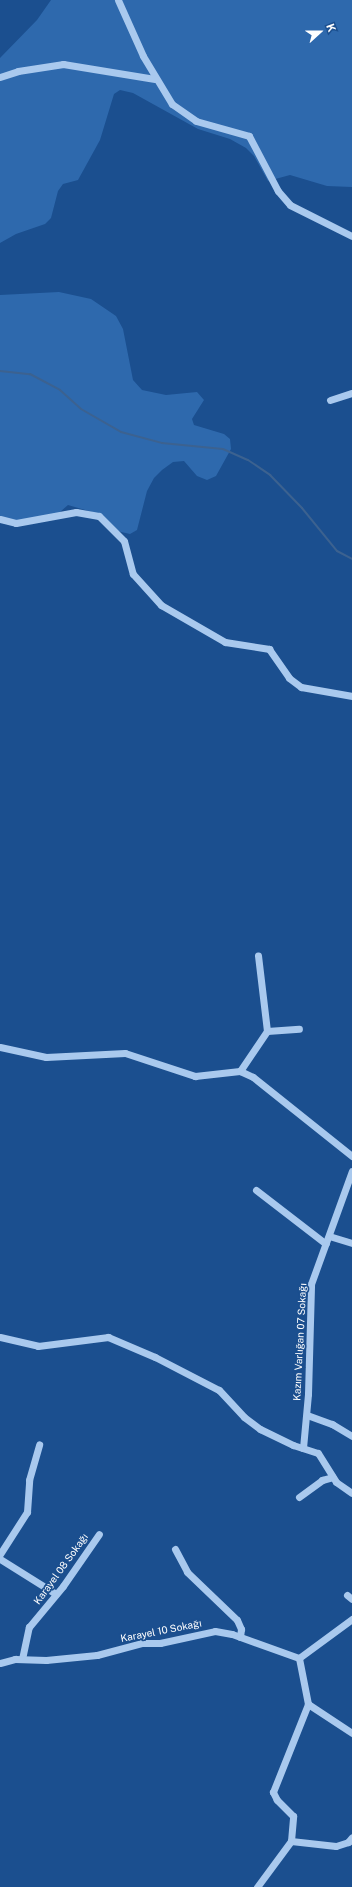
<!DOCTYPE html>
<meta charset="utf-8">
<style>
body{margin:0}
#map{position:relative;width:352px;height:1887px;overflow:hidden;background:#1b4f8f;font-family:"Public Sans",sans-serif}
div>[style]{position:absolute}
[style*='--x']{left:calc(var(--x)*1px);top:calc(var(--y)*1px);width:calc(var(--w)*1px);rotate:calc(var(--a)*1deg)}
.green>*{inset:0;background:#2e69ad}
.stream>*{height:2px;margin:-1px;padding:0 1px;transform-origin:1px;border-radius:1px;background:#3c6290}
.minor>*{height:7px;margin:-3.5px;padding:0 3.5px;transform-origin:3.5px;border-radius:3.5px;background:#a9c9ee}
span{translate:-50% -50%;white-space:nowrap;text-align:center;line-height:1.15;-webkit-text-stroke:3.5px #1b4f8f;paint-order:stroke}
.street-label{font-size:10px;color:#fff}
.north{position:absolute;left:300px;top:12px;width:40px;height:40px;-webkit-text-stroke:3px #1b4f8f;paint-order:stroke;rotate:69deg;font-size:11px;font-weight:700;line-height:16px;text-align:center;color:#fff}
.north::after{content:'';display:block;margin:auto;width:14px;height:18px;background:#fff;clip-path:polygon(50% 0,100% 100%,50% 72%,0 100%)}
</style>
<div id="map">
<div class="green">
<div style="clip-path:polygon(51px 0,352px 0,352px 187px,327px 186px,290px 175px,268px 181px,254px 156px,246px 148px,230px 139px,198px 129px,133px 93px,120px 90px,114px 94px,100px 140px,78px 180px,63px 184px,58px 191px,51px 218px,45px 224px,16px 234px,0 243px,0 58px,37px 20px)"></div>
<div style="clip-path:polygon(59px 292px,91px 299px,116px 316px,123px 329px,133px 380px,142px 390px,166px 395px,197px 392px,204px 400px,192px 419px,194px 425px,224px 434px,230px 439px,231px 449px,216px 476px,207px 480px,197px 476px,184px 461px,173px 462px,162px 470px,154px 478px,147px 491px,137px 530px,130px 534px,117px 531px,92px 512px,68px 505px,53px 518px,18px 526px,0 520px,0 295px)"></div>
</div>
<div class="stream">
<div style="--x:0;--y:371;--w:30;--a:6"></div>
<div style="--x:30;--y:374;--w:34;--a:28"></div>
<div style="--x:60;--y:390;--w:28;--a:42"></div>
<div style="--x:81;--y:409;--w:46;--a:29.9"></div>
<div style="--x:121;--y:432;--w:42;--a:15"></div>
<div style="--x:162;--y:443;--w:61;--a:5.6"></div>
<div style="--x:223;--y:449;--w:27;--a:24"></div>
<div style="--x:248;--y:460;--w:27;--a:34"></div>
<div style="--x:270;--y:475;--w:46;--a:45.9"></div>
<div style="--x:302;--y:508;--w:55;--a:50.9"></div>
<div style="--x:337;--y:551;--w:17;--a:28"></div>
</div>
<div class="minor">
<div style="--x:118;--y:0;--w:61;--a:65.9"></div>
<div style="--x:143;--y:56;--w:56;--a:58.9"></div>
<div style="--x:172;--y:104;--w:29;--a:35"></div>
<div style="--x:196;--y:121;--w:55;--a:15.8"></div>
<div style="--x:249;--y:136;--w:62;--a:62.2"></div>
<div style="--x:278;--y:191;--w:18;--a:49"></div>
<div style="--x:290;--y:205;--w:69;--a:26.6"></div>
<div style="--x:0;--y:77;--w:19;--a:-18"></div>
<div style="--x:18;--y:71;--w:46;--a:-8.8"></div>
<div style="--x:63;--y:64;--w:93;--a:9.3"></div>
<div style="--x:330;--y:400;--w:23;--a:-18"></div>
<div style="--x:0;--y:519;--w:16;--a:14"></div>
<div style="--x:16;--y:523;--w:61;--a:-10.4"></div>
<div style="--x:76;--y:512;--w:23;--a:10"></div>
<div style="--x:99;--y:516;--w:35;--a:45"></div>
<div style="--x:124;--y:541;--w:34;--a:75"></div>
<div style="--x:133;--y:574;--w:42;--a:47.9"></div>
<div style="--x:161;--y:605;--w:74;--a:30"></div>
<div style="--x:225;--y:642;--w:45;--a:9"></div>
<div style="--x:269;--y:649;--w:35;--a:55"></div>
<div style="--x:289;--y:678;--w:15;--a:37"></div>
<div style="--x:301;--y:687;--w:52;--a:10"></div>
<div style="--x:267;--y:1031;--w:32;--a:-4"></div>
<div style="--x:0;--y:1047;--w:47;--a:12.3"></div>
<div style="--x:46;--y:1057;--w:79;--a:-2.9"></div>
<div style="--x:125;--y:1053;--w:74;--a:18.2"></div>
<div style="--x:195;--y:1076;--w:45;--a:-6.3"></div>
<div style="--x:240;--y:1071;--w:14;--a:25"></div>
<div style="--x:253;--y:1077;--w:127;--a:38.6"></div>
<div style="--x:240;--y:1071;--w:48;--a:-56"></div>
<div style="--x:267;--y:1031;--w:76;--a:-96.8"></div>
<div style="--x:256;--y:1190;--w:88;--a:37.6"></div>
<div style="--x:329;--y:1236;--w:24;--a:17"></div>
<div style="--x:0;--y:1337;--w:39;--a:13"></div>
<div style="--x:38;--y:1346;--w:71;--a:-7.3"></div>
<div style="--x:108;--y:1337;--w:51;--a:23.1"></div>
<div style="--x:155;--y:1357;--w:72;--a:27.3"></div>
<div style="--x:219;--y:1390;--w:37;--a:47"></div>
<div style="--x:244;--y:1417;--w:20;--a:37"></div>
<div style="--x:260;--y:1429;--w:37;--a:26"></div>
<div style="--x:293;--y:1445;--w:26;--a:18"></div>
<div style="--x:318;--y:1453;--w:34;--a:58"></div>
<div style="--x:336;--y:1482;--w:19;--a:35"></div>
<div style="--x:307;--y:1415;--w:27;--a:20"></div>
<div style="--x:332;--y:1424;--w:23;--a:31"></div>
<div style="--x:303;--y:1448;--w:54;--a:-84.7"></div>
<div style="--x:308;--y:1394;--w:110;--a:-88.4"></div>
<div style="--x:311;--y:1284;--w:120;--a:-70.1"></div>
<div style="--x:299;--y:1497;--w:29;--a:-36"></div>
<div style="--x:322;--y:1480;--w:11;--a:-15"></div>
<div style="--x:175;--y:1549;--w:26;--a:62"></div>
<div style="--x:187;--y:1572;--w:69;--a:43.8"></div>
<div style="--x:237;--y:1620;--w:10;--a:66"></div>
<div style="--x:241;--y:1629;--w:8;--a:97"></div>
<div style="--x:0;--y:1554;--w:50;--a:-57.3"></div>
<div style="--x:27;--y:1512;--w:32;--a:-86"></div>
<div style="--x:29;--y:1480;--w:37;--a:-74"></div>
<div style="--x:0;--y:1559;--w:66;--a:32"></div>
<div style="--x:347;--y:1595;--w:6;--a:39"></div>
<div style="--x:299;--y:1658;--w:66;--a:-36.3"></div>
<div style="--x:22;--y:1659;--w:33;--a:-78"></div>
<div style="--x:29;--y:1627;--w:53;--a:-50.3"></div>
<div style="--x:63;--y:1586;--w:63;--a:-55.3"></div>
<div style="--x:0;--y:1663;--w:16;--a:-15"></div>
<div style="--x:15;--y:1659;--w:31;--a:2"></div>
<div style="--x:46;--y:1660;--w:51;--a:-5.6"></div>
<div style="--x:97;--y:1655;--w:47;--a:-14.9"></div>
<div style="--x:142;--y:1643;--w:18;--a:0"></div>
<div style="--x:160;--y:1643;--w:56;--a:-12.3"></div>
<div style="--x:215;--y:1631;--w:17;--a:10"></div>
<div style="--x:232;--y:1634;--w:71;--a:19.7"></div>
<div style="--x:308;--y:1704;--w:53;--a:33.4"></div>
<div style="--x:291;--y:1841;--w:25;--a:-85"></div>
<div style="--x:293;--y:1816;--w:23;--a:-135"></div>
<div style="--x:277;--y:1800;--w:9;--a:-117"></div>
<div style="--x:273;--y:1792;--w:95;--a:-68.3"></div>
<div style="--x:308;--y:1704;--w:47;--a:-101.1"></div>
<div style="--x:257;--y:1887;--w:57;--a:-53.5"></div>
<div style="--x:291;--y:1841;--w:45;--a:6.3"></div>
<div style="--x:336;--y:1846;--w:13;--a:-18"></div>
<div style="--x:348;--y:1842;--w:6;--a:-51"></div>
</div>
<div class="street-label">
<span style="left:300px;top:1342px;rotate:-87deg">Kazım Varlığan 07 Sokağı</span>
<span style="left:61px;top:1569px;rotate:-54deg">Karayel 08 Sokağı</span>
<span style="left:161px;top:1631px;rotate:-11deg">Karayel 10 Sokağı</span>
</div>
<div class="north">K</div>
</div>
